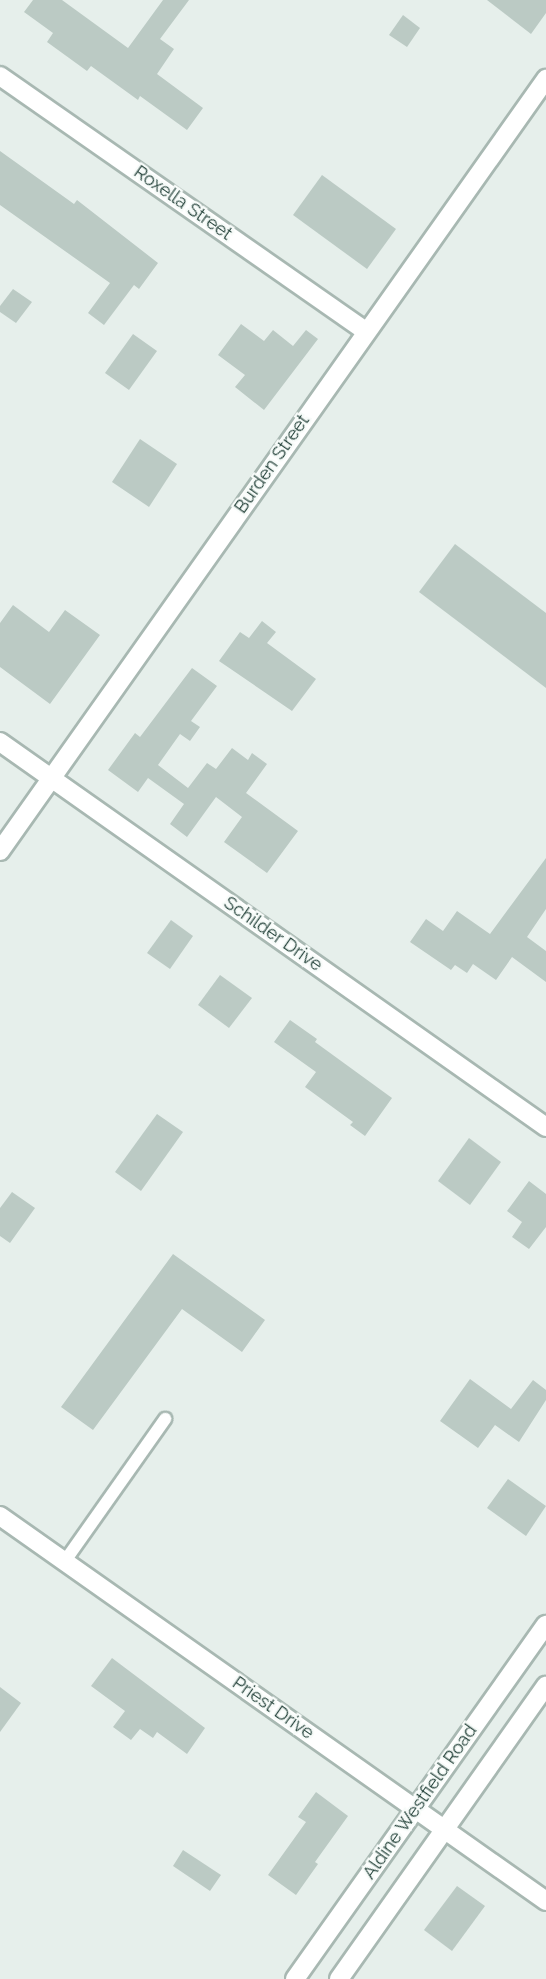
<!DOCTYPE html>
<style>
body{margin:0}
#map{position:relative;width:546px;height:1979px;overflow:hidden;background:#e6efeb;font-family:Raleway,sans-serif}
div>[style]{position:absolute}
[style*='--x']{left:calc(var(--x)*1px);top:calc(var(--y)*1px);width:calc(var(--w)*1px);rotate:calc(var(--a)*1deg)}
.building>*{inset:0;background:#bbcac4}
.roads{filter:drop-shadow(2px 0 #a8b8b2) drop-shadow(-2px 0 #a8b8b2) drop-shadow(0 2px #a8b8b2) drop-shadow(0 -2px #a8b8b2)}
.lane>*{height:12px;margin:-6px;padding:0 6px;transform-origin:6px;border-radius:6px;background:#fff}
.street>*{height:18px;margin:-9px;padding:0 9px;transform-origin:9px;border-radius:9px;background:#fff}
.secondary>*{height:18px;margin:-9px;padding:0 9px;transform-origin:9px;border-radius:9px;background:#fff}
span{translate:-50% -50%;white-space:nowrap;text-align:center;line-height:1.15;-webkit-text-stroke:4.5px #f7fbf9;paint-order:stroke}
.street-label{font-size:18px;color:#24423a}
</style>
<div id="map">
<div class="building">
<div style="clip-path:polygon(33px 0,62px 0,128px 48px,163px 0,189px 0,160px 39px,174px 49px,157px 74px,203px 108px,187px 130px,140px 96px,138px 100px,91px 66px,87px 71px,47px 42px,53px 33px,24px 12px)"></div>
<div style="clip-path:polygon(487px 0,546px 0,546px 13px,531px 34px)"></div>
<div style="clip-path:polygon(403px 15px,420px 28px,407px 47px,389px 35px)"></div>
<div style="clip-path:polygon(0 151px,74px 204px,77px 200px,158px 263px,139px 289px,134px 285px,104px 325px,88px 313px,110px 283px,0 205px)"></div>
<div style="clip-path:polygon(322px 175px,396px 229px,367px 269px,293px 215px)"></div>
<div style="clip-path:polygon(13px 289px,32px 302px,16px 323px,0 312px,0 306px)"></div>
<div style="clip-path:polygon(241px 324px,264px 341px,273px 330px,293px 346px,306px 330px,318px 339px,264px 410px,235px 387px,245px 375px,218px 355px)"></div>
<div style="clip-path:polygon(133px 334px,157px 351px,129px 390px,105px 373px)"></div>
<div style="clip-path:polygon(140px 439px,177px 464px,149px 507px,112px 482px)"></div>
<div style="clip-path:polygon(455px 544px,546px 613px,546px 688px,419px 592px)"></div>
<div style="clip-path:polygon(13px 605px,49px 632px,65px 610px,100px 635px,50px 704px,0 667px,0 623px)"></div>
<div style="clip-path:polygon(262px 621px,276px 632px,267px 643px,316px 679px,292px 711px,219px 661px,240px 632px,249px 638px)"></div>
<div style="clip-path:polygon(192px 668px,217px 686px,191px 721px,200px 727px,190px 741px,180px 734px,158px 765px,188px 788px,207px 763px,216px 769px,232px 748px,248px 760px,252px 753px,267px 764px,246px 793px,298px 831px,267px 873px,224px 842px,242px 817px,216px 797px,187px 837px,170px 824px,184px 804px,148px 778px,138px 792px,108px 770px,135px 733px,140px 737px)"></div>
<div style="clip-path:polygon(546px 858px,546px 909px,527px 937px,546px 951px,546px 982px,512px 957px,496px 980px,473px 964px,467px 973px,455px 965px,451px 970px,410px 942px,426px 919px,443px 931px,457px 911px,490px 934px)"></div>
<div style="clip-path:polygon(171px 920px,193px 936px,170px 969px,147px 953px)"></div>
<div style="clip-path:polygon(220px 975px,252px 998px,229px 1028px,198px 1005px)"></div>
<div style="clip-path:polygon(290px 1020px,317px 1039px,315px 1042px,392px 1098px,365px 1136px,350px 1125px,353px 1122px,305px 1087px,316px 1072px,274px 1042px)"></div>
<div style="clip-path:polygon(157px 1114px,183px 1132px,141px 1191px,115px 1172px)"></div>
<div style="clip-path:polygon(469px 1138px,501px 1162px,470px 1205px,438px 1181px)"></div>
<div style="clip-path:polygon(529px 1181px,546px 1194px,546px 1227px,529px 1249px,512px 1237px,522px 1222px,507px 1211px)"></div>
<div style="clip-path:polygon(12px 1192px,35px 1208px,10px 1243px,0 1236px,0 1208px)"></div>
<div style="clip-path:polygon(173px 1254px,265px 1320px,242px 1352px,182px 1309px,93px 1430px,61px 1407px)"></div>
<div style="clip-path:polygon(470px 1379px,511px 1409px,533px 1380px,546px 1390px,546px 1400px,519px 1442px,495px 1425px,478px 1448px,440px 1421px)"></div>
<div style="clip-path:polygon(508px 1479px,546px 1506px,526px 1536px,487px 1508px)"></div>
<div style="clip-path:polygon(112px 1658px,205px 1728px,187px 1754px,157px 1732px,153px 1738px,140px 1729px,131px 1740px,113px 1727px,125px 1711px,91px 1686px)"></div>
<div style="clip-path:polygon(0 1687px,21px 1703px,0 1732px)"></div>
<div style="clip-path:polygon(316px 1792px,348px 1816px,315px 1862px,318px 1864px,296px 1895px,268px 1875px,306px 1822px,298px 1817px)"></div>
<div style="clip-path:polygon(183px 1850px,221px 1875px,210px 1891px,173px 1866px)"></div>
<div style="clip-path:polygon(457px 1886px,485px 1906px,452px 1951px,424px 1930px)"></div>
</div>
<div class="roads">
<div class="lane">
<div style="--x:65;--y:1561;--w:174;--a:-54.8"></div>
</div>
<div class="street">
<div style="--x:0;--y:76;--w:446;--a:34.9"></div>
<div style="--x:0;--y:742;--w:668;--a:35.19"></div>
<div style="--x:0;--y:851;--w:946;--a:-54.73"></div>
<div style="--x:0;--y:1516;--w:668;--a:35.19"></div>
</div>
<div class="secondary">
<div style="--x:295;--y:1979;--w:434;--a:-54.7"></div>
<div style="--x:339;--y:1979;--w:359;--a:-54.8"></div>
</div>
</div>
<div class="street-label">
<span style="left:183px;top:203px;rotate:35deg">Roxella Street</span>
<span style="left:272px;top:464px;rotate:-55deg">Burden Street</span>
<span style="left:273px;top:934px;rotate:35deg">Schilder Drive</span>
<span style="left:273px;top:1708px;rotate:35deg">Priest Drive</span>
<span style="left:420px;top:1802px;rotate:-55deg">Aldine Westfield Road</span>
</div>
</div>
